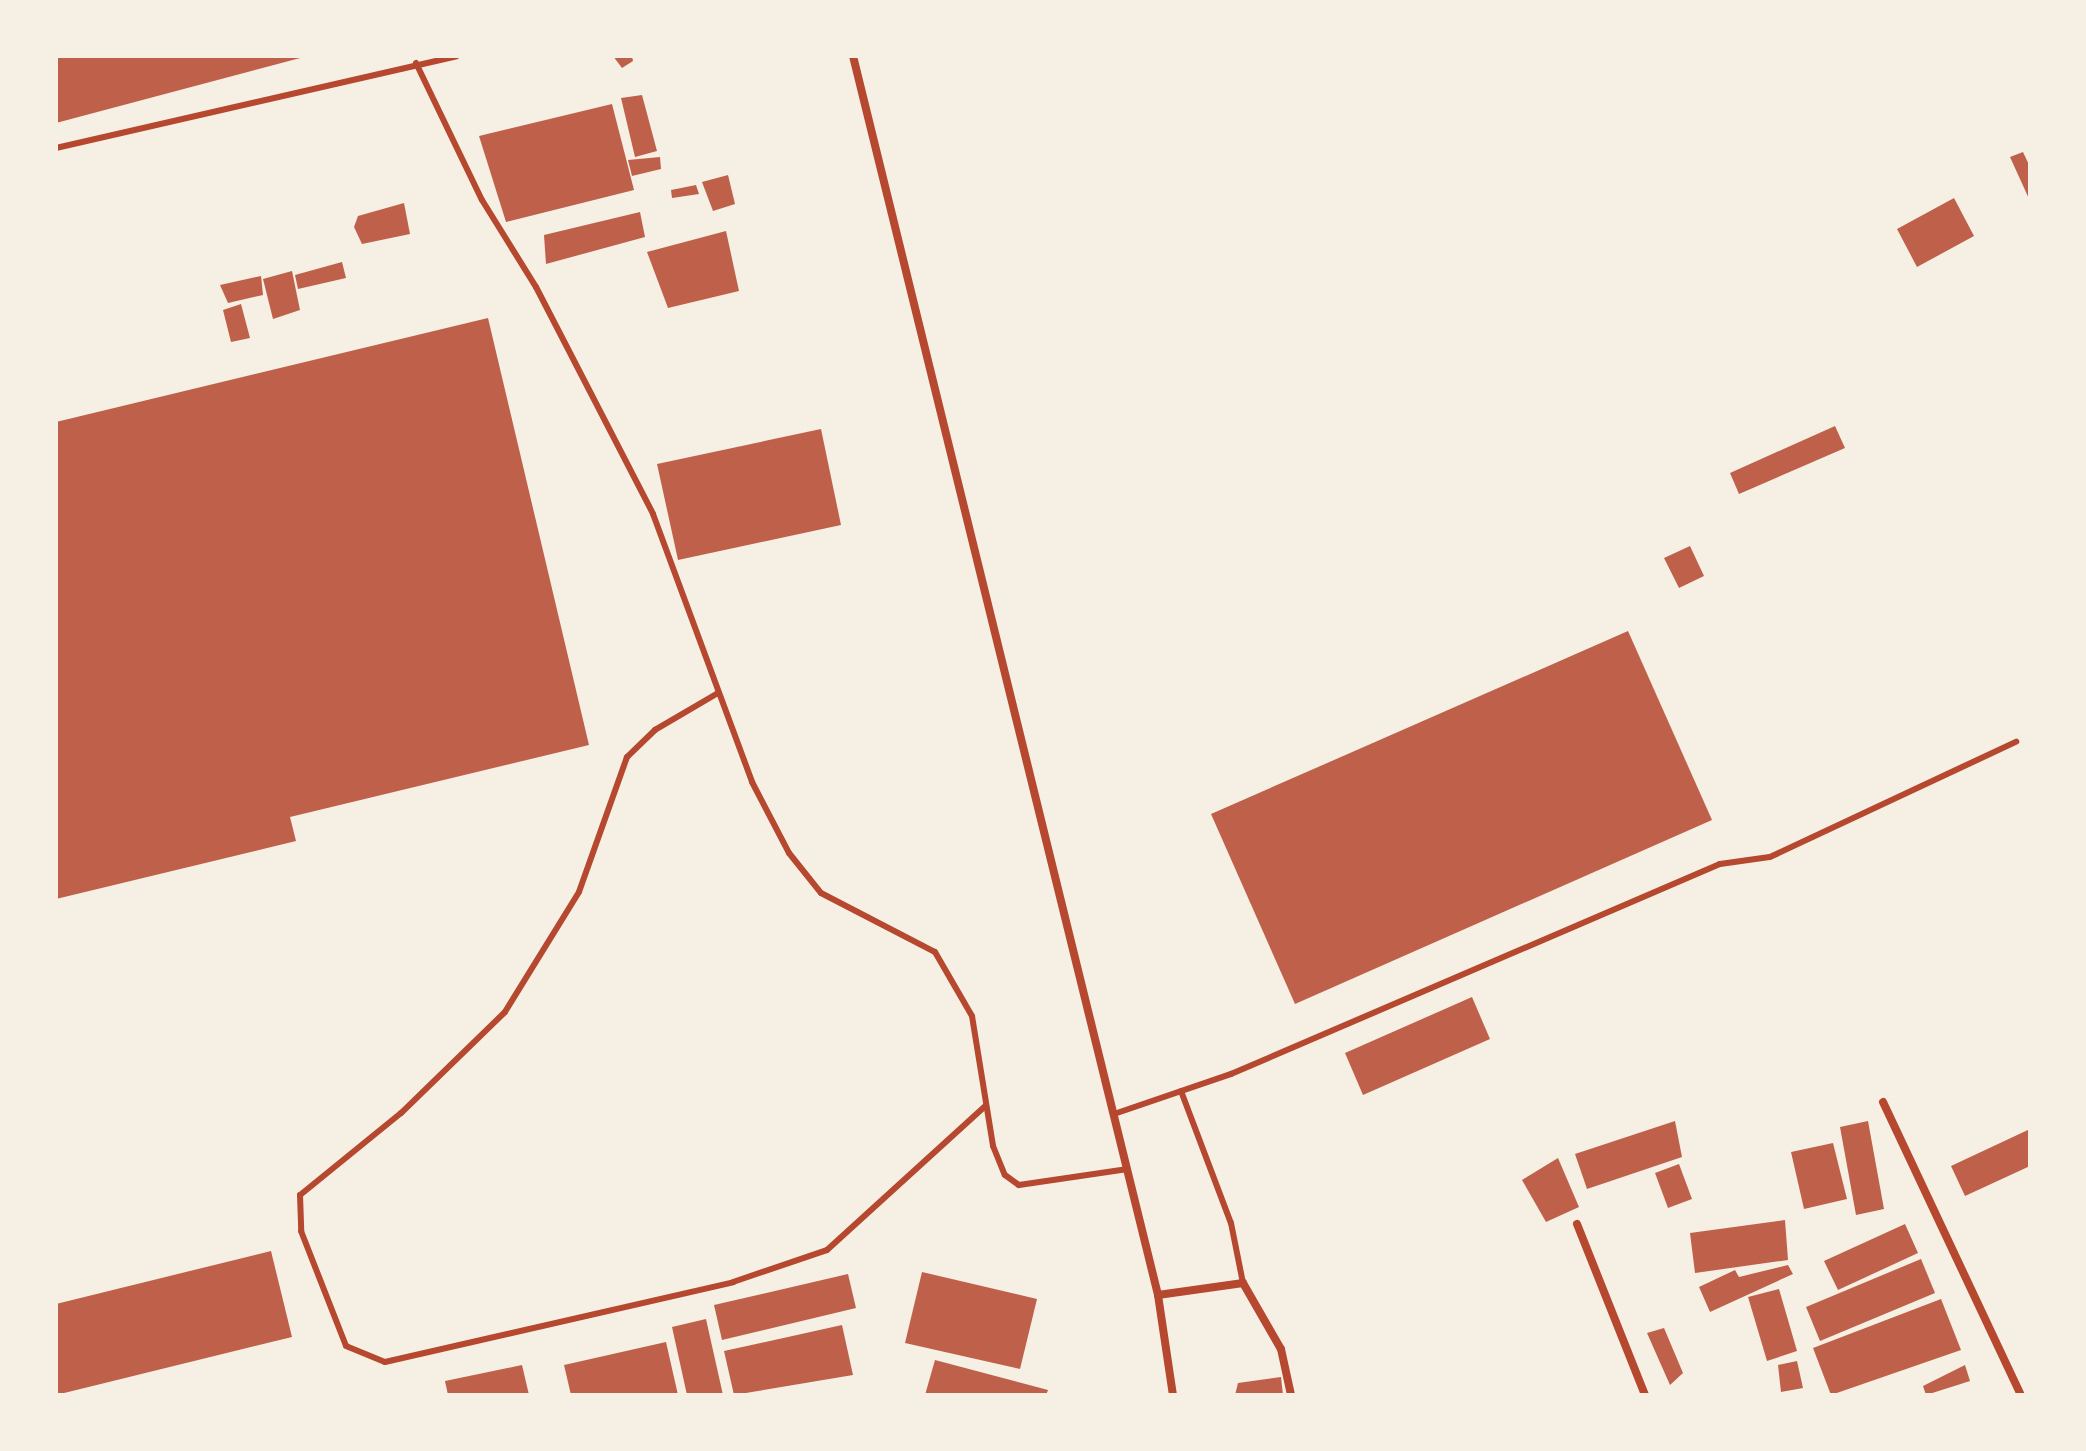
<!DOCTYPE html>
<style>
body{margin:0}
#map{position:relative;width:2086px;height:1451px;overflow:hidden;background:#f6efe4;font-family:Mulish,sans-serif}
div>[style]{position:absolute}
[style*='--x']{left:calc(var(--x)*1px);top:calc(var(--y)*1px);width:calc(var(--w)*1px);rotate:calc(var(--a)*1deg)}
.building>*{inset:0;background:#bf614a}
.service>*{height:6px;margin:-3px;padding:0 3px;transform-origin:3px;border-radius:3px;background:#b5482f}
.minor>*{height:8px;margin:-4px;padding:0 4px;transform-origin:4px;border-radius:4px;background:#b5482f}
span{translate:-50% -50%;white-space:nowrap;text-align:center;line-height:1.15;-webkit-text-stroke:8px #f6efe4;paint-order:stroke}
.frame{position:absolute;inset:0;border:58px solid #f6efe4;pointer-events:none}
</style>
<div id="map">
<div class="building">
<div style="clip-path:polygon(56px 56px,303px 56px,304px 57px,56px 123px)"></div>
<div style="clip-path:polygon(613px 56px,632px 56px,633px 61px,622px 68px)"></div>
<div style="clip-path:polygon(642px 95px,657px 151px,635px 157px,621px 98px)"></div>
<div style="clip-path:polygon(612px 104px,634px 190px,506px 222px,479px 136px)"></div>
<div style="clip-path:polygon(2023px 152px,2030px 167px,2030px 201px,2010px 157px)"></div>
<div style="clip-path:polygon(660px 157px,661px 169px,632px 176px,628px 160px)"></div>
<div style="clip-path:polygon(728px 175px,735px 204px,713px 211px,702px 182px)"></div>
<div style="clip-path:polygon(696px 185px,699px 194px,672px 198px,671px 190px)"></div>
<div style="clip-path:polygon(1954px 198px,1974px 236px,1917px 267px,1897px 229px)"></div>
<div style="clip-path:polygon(404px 203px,410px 234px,362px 244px,354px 227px,358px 216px)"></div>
<div style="clip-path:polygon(640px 212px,645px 237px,546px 264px,544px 235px)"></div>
<div style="clip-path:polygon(726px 231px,739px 291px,668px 308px,647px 252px)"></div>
<div style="clip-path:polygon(342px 262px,346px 278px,298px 289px,295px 275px)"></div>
<div style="clip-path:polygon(292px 271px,300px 310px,273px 319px,263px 279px)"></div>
<div style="clip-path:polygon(261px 276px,263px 295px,228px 303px,220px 285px)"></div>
<div style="clip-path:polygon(241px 304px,250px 338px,231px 342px,223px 310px)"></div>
<div style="clip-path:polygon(488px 318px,589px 745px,290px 817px,296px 841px,56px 899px,56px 422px)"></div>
<div style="clip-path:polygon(1835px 426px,1845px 448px,1739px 494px,1730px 473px)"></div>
<div style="clip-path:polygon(821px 429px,841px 525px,678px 560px,657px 464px)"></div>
<div style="clip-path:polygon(1690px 546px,1704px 576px,1679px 588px,1664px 558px)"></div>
<div style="clip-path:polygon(1628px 631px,1712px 820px,1295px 1004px,1211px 814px)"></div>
<div style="clip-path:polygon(1472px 997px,1490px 1039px,1363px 1095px,1345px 1053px)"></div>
<div style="clip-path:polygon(1675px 1121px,1682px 1157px,1587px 1189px,1575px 1154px)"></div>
<div style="clip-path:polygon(1868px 1121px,1884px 1209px,1856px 1215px,1840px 1127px)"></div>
<div style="clip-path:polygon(2030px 1129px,2030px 1166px,1965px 1196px,1951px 1166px)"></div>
<div style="clip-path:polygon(1833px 1143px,1847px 1199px,1804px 1209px,1791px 1152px)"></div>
<div style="clip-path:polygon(1558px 1158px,1579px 1207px,1546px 1222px,1522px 1180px)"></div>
<div style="clip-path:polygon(1679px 1164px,1692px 1199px,1668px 1208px,1655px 1173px)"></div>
<div style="clip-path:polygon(1785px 1220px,1788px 1260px,1695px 1273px,1690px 1233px)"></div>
<div style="clip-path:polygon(1905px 1224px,1918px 1253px,1838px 1290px,1824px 1261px)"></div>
<div style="clip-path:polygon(271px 1251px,292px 1337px,56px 1395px,56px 1304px)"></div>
<div style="clip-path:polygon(1921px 1259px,1935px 1293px,1820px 1341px,1806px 1307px)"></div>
<div style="clip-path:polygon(1788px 1265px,1793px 1274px,1710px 1312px,1699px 1287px,1735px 1270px,1739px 1277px)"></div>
<div style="clip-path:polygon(922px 1272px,1037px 1299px,1020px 1369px,905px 1343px)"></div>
<div style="clip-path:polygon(848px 1274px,856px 1308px,722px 1340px,714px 1305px)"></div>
<div style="clip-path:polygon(1779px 1289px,1797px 1351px,1767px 1361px,1748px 1297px)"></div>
<div style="clip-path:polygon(1941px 1299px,1961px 1350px,1831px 1395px,1813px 1348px)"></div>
<div style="clip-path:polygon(706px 1319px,723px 1395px,687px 1395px,672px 1327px)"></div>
<div style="clip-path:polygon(842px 1325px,853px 1375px,734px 1395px,724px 1351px)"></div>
<div style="clip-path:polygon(1664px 1328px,1683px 1373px,1670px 1385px,1647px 1333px)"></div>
<div style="clip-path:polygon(666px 1342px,678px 1395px,571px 1395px,564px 1365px)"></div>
<div style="clip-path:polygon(935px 1360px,1048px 1390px,1046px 1395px,925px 1395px)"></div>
<div style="clip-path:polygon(1797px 1361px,1803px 1388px,1781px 1392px,1778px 1365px)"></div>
<div style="clip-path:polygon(522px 1365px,529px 1395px,448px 1395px,445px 1381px)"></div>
<div style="clip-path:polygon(1965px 1365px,1970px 1381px,1926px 1395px,1923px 1386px)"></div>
<div style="clip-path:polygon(1281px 1377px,1283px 1395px,1235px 1395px,1238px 1383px)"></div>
</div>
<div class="service">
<div style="--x:416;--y:63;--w:152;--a:64.3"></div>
<div style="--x:482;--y:200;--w:102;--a:58.2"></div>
<div style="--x:536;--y:287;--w:255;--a:62.7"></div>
<div style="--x:653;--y:514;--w:286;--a:69.7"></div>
<div style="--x:752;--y:782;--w:80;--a:62.5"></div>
<div style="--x:789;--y:853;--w:51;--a:51.3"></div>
<div style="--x:821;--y:893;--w:128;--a:27.4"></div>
<div style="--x:935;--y:952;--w:74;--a:60"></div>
<div style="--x:972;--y:1016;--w:132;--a:80.8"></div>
<div style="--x:993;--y:1146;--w:31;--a:68"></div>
<div style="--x:1005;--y:1175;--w:17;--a:36"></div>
<div style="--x:1019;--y:1185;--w:110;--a:-8.4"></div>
<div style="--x:56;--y:148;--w:411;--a:-12.9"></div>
<div style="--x:718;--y:693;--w:73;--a:149.6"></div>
<div style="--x:655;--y:730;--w:39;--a:136"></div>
<div style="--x:627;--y:757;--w:143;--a:109.6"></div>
<div style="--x:579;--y:892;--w:141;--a:121.7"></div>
<div style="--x:505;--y:1012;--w:145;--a:135.8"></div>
<div style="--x:401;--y:1113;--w:130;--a:140.9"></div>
<div style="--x:300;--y:1195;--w:36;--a:88"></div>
<div style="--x:301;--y:1231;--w:123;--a:68.6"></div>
<div style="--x:346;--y:1346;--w:42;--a:22.3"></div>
<div style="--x:385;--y:1362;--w:357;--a:-12.9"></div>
<div style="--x:733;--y:1282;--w:99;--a:-18.8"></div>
<div style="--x:827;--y:1250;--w:214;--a:-42.3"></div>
<div style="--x:1181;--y:1091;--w:141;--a:69.3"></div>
<div style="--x:1231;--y:1223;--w:61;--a:78.7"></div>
<div style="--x:1114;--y:1114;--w:124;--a:-18.9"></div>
<div style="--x:1231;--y:1074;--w:532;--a:-23.24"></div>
<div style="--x:1720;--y:864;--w:50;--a:-8"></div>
<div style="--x:1770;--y:857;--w:272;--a:-25.1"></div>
</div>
<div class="minor">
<div style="--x:853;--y:56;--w:1276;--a:76.17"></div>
<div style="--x:1158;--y:1295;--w:101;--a:81.5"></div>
<div style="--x:1883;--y:1102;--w:324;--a:64.8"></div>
<div style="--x:1577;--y:1224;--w:184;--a:68.3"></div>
<div style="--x:1158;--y:1295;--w:86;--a:-8"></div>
<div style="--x:1243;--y:1283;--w:76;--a:60.1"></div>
<div style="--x:1281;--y:1349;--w:47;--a:77.7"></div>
</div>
<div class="frame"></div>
</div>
